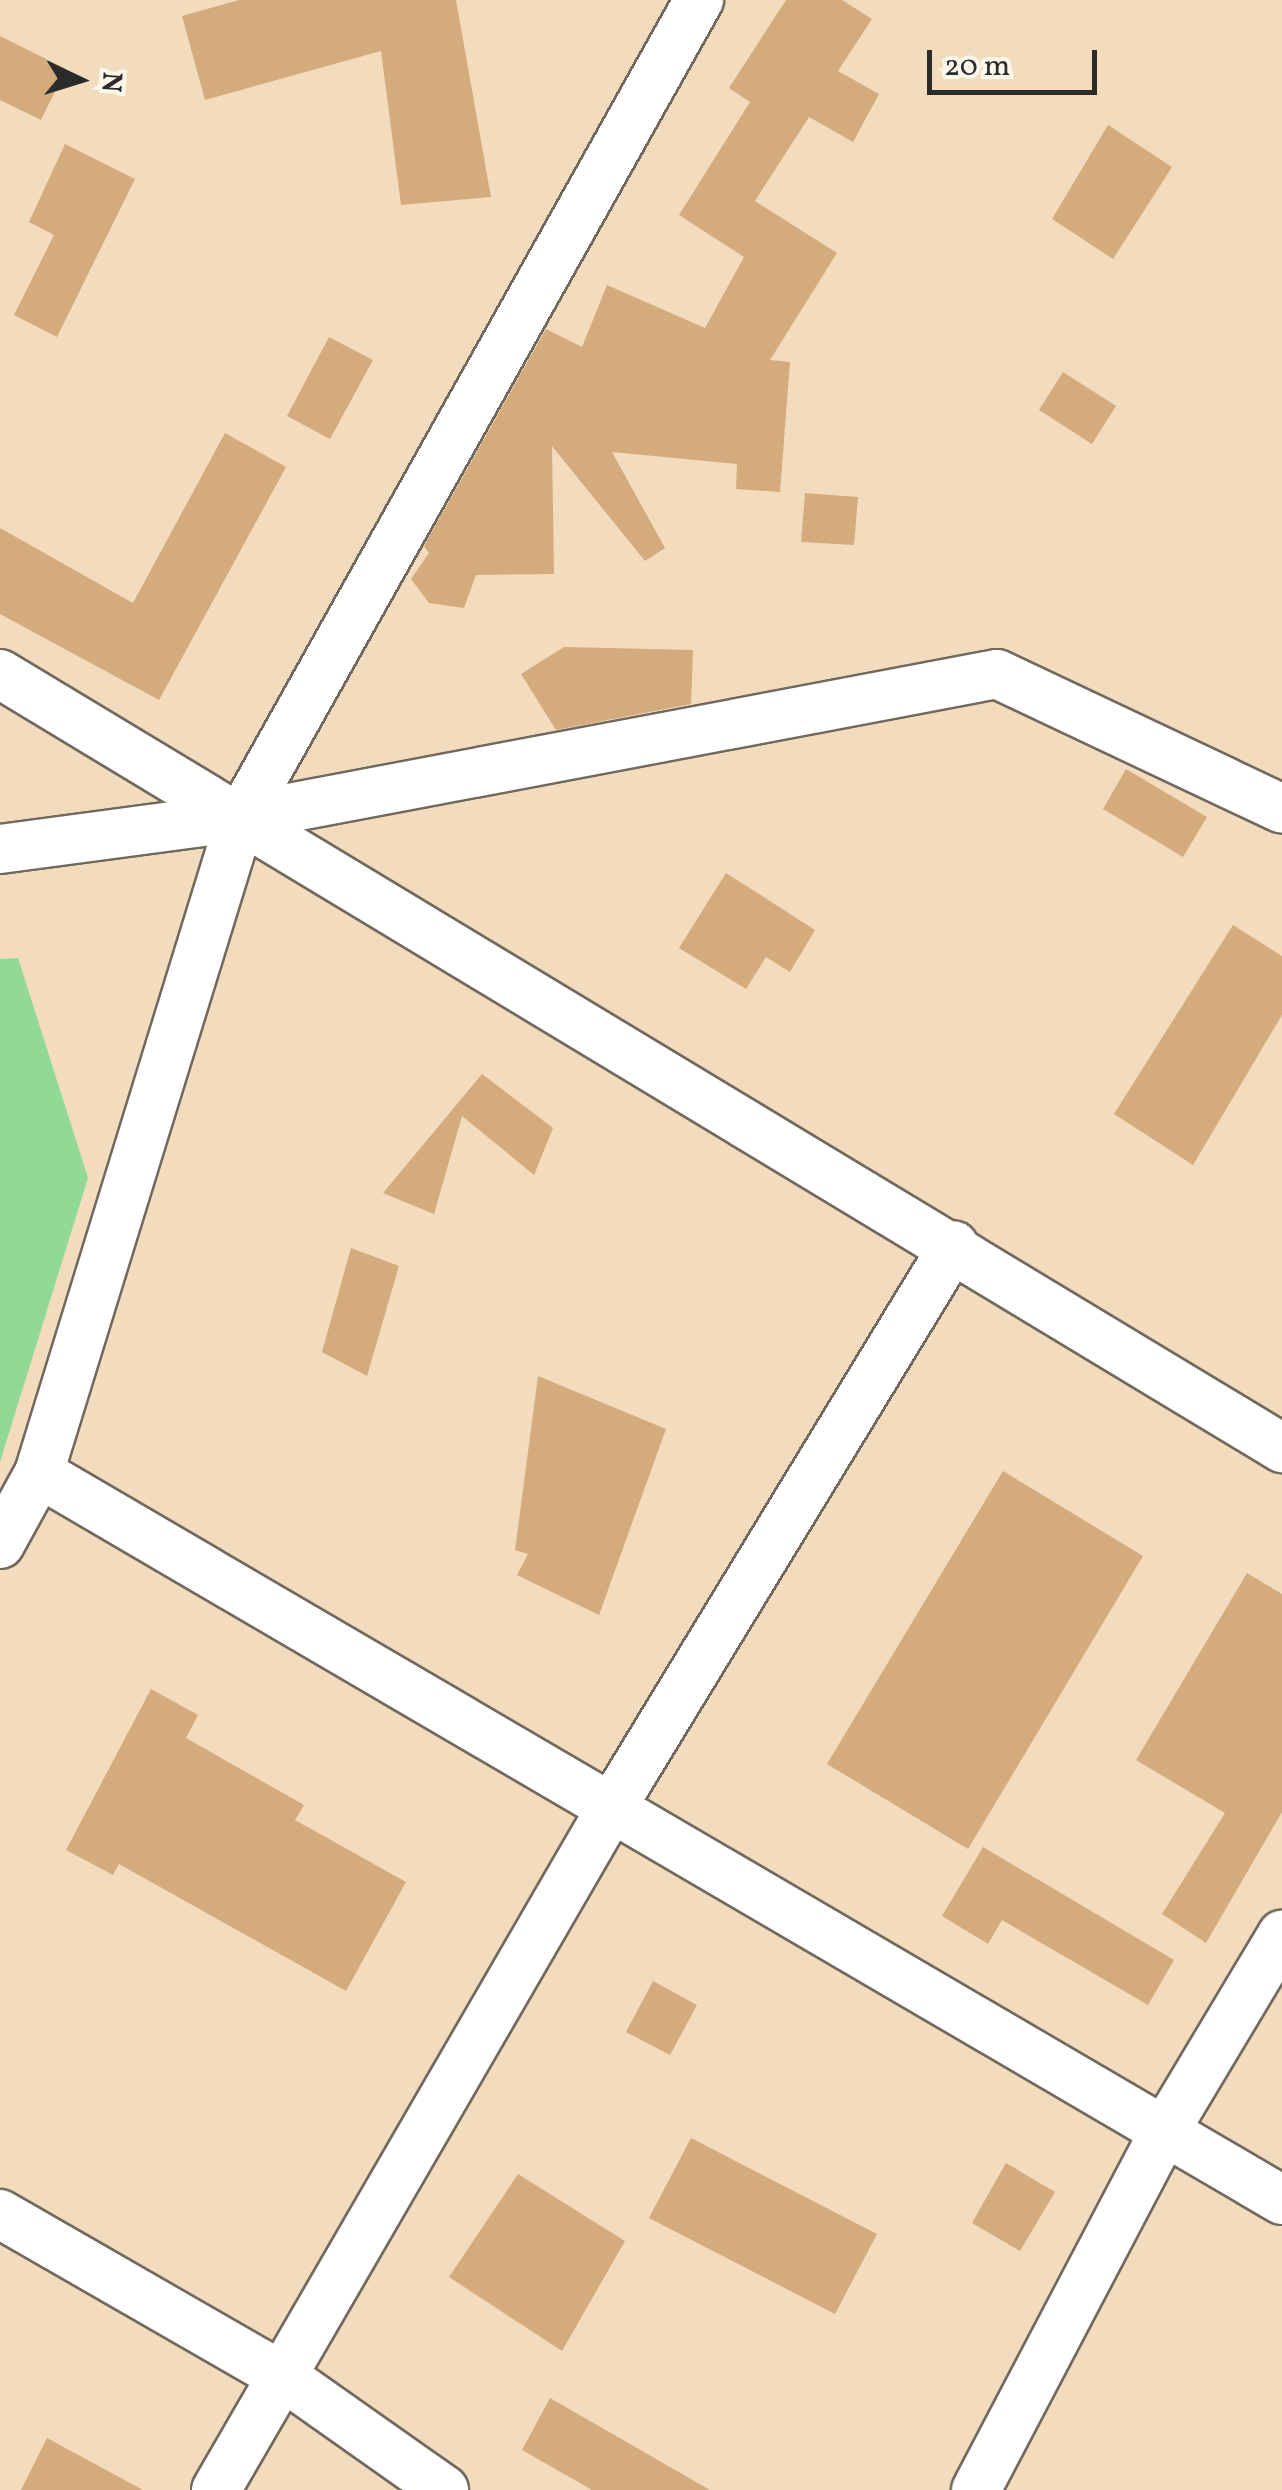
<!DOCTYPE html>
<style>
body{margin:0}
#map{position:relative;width:1282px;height:2490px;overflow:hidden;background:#f2dcbd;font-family:Vollkorn,serif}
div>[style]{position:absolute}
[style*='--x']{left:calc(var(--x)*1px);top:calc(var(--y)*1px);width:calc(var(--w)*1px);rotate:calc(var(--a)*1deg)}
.green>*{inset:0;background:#90da96}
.building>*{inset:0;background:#d4ab7d}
.roads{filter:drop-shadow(2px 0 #71695e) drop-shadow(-2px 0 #71695e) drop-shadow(0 2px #71695e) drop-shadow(0 -2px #71695e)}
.minor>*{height:48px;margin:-24px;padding:0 24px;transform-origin:24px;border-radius:24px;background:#fff}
span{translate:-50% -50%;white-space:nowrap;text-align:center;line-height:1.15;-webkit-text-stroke:9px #fbf7ec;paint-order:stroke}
.north{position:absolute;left:30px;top:30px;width:100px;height:100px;-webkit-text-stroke:8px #fbf7ec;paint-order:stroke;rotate:94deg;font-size:28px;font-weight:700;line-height:40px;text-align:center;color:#2b2b2b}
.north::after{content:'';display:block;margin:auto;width:35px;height:45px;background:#2b2b2b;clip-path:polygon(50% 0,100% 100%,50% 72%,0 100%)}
.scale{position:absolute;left:927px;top:50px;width:170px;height:45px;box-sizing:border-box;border:5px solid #2b2b2b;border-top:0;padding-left:12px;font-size:30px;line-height:35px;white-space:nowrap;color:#2b2b2b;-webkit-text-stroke:8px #fbf7ec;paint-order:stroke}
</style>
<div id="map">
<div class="green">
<div style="clip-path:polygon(18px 958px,88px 1178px,0 1462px,0 959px)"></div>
</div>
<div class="building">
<div style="clip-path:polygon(239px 0,456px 0,491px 197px,401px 205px,381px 51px,205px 100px,182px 16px)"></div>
<div style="clip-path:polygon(786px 0,842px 0,872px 19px,838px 71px,879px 94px,853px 142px,809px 117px,755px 201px,837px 253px,770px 360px,790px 362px,780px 492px,736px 489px,737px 464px,612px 452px,665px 548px,645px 561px,552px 446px,554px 574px,476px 575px,464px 608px,429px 603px,411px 579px,429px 553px,424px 546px,546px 329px,582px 347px,607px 285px,705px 328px,744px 257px,679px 215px,750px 102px,729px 88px)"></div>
<div style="clip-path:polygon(0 36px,66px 69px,41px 120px,0 100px)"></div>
<div style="clip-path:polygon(1108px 125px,1172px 167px,1113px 259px,1052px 219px)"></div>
<div style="clip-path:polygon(65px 144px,135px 179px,57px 337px,14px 315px,54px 235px,29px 222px)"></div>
<div style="clip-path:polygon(329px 337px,373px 360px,330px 439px,287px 416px)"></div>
<div style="clip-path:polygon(1063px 372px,1116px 406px,1092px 444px,1039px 410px)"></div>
<div style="clip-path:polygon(225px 433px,286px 467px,159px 700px,0 614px,0 528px,133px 603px)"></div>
<div style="clip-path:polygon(805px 493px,858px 497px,854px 545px,801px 542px)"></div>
<div style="clip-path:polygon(564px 647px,693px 650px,691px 704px,556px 730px,521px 674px)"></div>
<div style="clip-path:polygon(1126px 769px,1207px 817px,1183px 857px,1103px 809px)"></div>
<div style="clip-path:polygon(726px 873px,815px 930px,790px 972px,766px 957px,746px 989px,679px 948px)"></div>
<div style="clip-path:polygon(1233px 925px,1282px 956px,1282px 1015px,1193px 1165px,1114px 1114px)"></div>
<div style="clip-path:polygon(482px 1074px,553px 1128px,534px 1175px,462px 1116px,434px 1214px,383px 1193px)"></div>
<div style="clip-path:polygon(351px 1248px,399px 1266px,367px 1376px,322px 1352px)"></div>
<div style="clip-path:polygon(538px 1376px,666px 1429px,599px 1615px,517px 1575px,528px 1554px,515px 1550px)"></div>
<div style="clip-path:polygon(1003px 1471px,1143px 1556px,968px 1849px,827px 1764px)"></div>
<div style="clip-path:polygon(1247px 1573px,1282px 1594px,1282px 1812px,1206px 1943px,1162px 1914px,1225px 1813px,1136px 1760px)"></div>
<div style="clip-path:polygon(151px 1689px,198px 1715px,186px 1738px,304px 1805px,295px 1820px,406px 1882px,346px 1991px,119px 1864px,113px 1875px,66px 1850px)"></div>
<div style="clip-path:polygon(983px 1847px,1174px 1960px,1148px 2005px,1002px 1920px,988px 1944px,942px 1916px)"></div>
<div style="clip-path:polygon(653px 1981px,697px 2005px,670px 2055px,626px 2032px)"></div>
<div style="clip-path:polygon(691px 2138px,877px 2234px,835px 2314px,649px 2218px)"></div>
<div style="clip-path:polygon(1006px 2163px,1055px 2192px,1020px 2251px,972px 2223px)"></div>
<div style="clip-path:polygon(518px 2174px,625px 2241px,562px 2351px,449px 2277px)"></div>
<div style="clip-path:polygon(550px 2398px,710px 2490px,592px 2490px,522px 2450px)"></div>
<div style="clip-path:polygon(47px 2438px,143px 2490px,21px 2490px)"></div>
</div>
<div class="roads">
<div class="minor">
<div style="--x:0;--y:674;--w:1498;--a:31.12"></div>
<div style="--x:0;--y:849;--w:243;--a:-7.6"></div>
<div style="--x:241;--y:817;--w:769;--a:-10.71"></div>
<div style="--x:997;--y:674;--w:315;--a:25.3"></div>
<div style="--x:39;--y:1473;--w:1440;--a:30.32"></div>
<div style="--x:0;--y:1544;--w:81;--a:-61.2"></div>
<div style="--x:39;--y:1473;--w:686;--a:-72.88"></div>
<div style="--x:241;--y:817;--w:937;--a:-60.73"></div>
<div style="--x:0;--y:2214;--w:327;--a:29.9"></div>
<div style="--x:284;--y:2377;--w:196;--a:35.2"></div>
<div style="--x:216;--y:2490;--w:786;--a:-59.91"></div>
<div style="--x:610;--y:1810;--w:661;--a:-58.66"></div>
<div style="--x:976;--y:2490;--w:404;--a:-62.3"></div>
<div style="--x:1164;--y:2132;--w:230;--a:-59.1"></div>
</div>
</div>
<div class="north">N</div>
<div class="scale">20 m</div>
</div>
